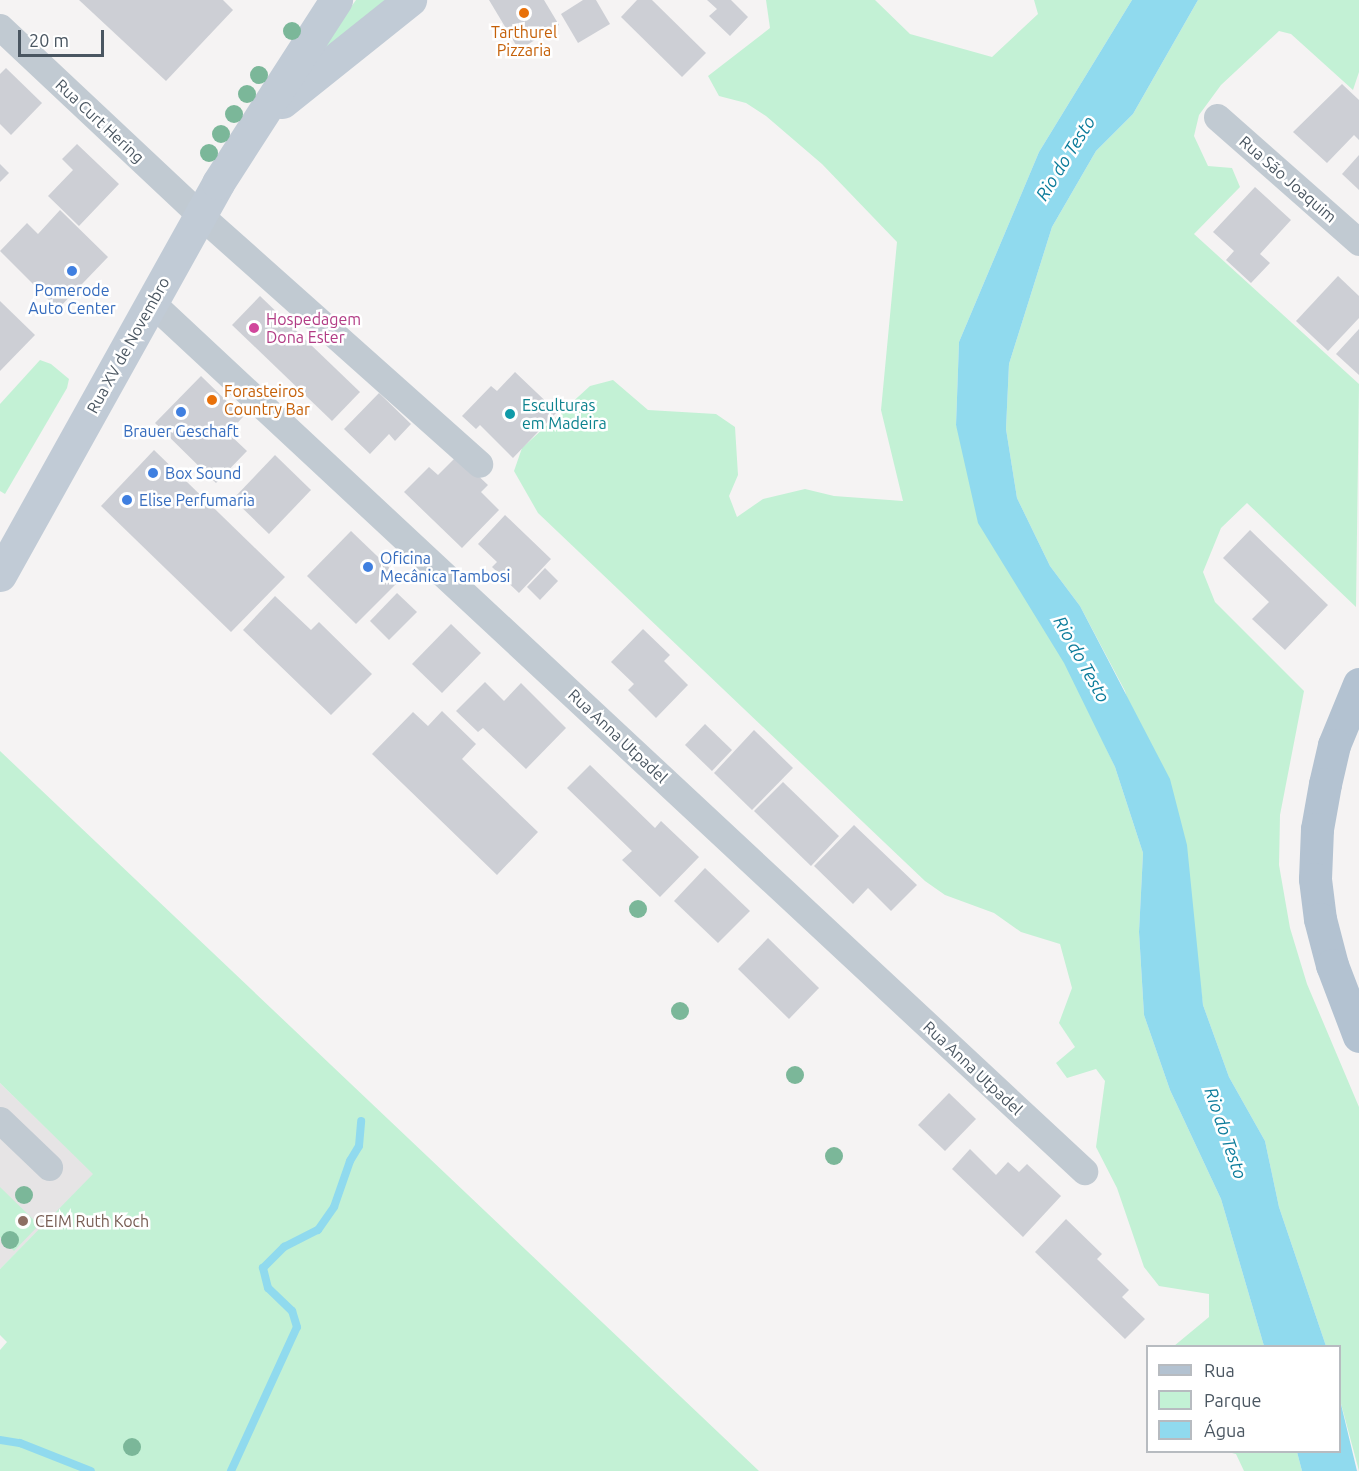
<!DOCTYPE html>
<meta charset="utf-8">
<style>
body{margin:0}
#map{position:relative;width:1359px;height:1471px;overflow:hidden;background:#f5f3f3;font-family:Ubuntu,sans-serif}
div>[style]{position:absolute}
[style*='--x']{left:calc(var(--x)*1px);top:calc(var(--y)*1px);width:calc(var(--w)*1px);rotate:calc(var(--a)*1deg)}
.education>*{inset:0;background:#e6e4e5}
.green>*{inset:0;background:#c3f1d5}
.water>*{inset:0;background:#90daee}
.stream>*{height:8px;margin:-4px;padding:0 4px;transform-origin:4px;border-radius:4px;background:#90daee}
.building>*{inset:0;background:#cdcfd5}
.street>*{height:27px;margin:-13.5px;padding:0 13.5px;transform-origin:13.5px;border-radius:13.5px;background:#c1cad2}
.secondary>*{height:33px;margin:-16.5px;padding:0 16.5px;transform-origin:16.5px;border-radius:16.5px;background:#c1cbd6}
.primary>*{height:33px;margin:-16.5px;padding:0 16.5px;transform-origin:16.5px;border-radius:16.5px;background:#b3c2d1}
.trees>*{width:18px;height:18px;margin:-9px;border-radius:50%;background:#7bb799}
.dots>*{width:16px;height:16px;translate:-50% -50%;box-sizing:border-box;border:3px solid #fff;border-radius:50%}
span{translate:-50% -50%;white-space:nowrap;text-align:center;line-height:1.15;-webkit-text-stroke:5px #fff;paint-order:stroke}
.food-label{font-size:16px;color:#c56008}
.left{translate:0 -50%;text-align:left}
.street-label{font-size:16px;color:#4a5661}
.shop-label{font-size:16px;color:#366cbe}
.hotel-label{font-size:16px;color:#b23c85}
.culture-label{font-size:16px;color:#0d838f}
.education-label{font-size:16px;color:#785e54}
.water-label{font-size:18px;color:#0c7c9b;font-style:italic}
.legend{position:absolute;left:1146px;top:1345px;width:195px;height:108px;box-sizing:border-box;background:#fff;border:2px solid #b7bbc0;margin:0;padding:8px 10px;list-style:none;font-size:18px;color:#4a5661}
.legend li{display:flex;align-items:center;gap:12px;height:30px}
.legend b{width:30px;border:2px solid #b7bbc0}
.scale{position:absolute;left:18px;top:30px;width:86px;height:27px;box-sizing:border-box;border:3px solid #4a5661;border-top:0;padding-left:8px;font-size:18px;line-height:21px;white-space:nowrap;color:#4a5661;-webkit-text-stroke:4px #fff;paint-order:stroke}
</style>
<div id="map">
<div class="education">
<div style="clip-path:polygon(0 1083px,94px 1174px,0 1269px)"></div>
</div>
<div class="green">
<div style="clip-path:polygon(356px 0,385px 0,305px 71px)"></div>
<div style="clip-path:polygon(766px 0,875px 0,910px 34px,992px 57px,1038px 14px,1034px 0,1132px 0,1039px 152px,959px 342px,956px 425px,1115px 767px,1143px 853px,1139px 932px,1144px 1015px,1170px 1090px,1221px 1199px,1264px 1346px,1174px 1346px,1209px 1317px,1209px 1294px,1159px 1286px,1144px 1267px,1117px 1188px,1096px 1147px,1105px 1081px,1096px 1069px,1067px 1078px,1056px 1063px,1075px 1047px,1059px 1023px,1072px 988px,1060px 944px,1021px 932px,994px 913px,945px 895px,925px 881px,538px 513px,514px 471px,522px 448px,590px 386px,613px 380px,648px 410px,716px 414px,735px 427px,738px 475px,729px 496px,737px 517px,763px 499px,805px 489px,834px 496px,903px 501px,881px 410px,897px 242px,822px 164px,766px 116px,746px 103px,719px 96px,708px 76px,770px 28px)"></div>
<div style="clip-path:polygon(1198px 0,1359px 0,1359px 72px,1353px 90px,1291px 34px,1279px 31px,1221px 85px,1199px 115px,1194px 136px,1208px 166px,1232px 168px,1240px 187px,1194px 234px,1359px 384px,1356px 607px,1247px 503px,1221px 528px,1203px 572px,1215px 602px,1304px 691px,1280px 815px,1279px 865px,1290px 928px,1307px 984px,1359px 1107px,1359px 1471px,1340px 1400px,1340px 1346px,1326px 1346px,1279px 1207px,1265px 1141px,1229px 1077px,1203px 1005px,1194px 937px,1125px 691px,1080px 606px,1050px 566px,1017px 498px,1006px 429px,1009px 364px,1052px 227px,1096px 151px,1133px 114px)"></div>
<div style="clip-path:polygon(40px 360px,51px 364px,69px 379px,67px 388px,5px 494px,0 491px,0 404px)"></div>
<div style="clip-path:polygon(0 751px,759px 1471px,0 1471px,0 1350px,7px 1342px,0 1335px,0 1269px,93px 1174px,0 1083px)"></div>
<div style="clip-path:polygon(0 1187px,39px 1225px,14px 1251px,0 1237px)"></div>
<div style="clip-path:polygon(1228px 1452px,1297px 1452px,1302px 1471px,1244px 1471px,1236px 1454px)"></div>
</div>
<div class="water">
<div style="clip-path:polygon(1132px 0,1198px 0,1133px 114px,1096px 151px,1052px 227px,1009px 364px,1006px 429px,1017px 498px,1050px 566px,1080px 606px,1170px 779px,1187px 845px,1203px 1005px,1229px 1077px,1265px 1141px,1279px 1207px,1326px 1346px,1264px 1346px,1221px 1199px,1170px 1090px,1144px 1015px,1139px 932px,1143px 853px,1115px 767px,1064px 663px,978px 523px,956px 425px,959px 342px,1039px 152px)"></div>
<div style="clip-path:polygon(1340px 1400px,1357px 1471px,1302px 1471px,1297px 1452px,1340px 1452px)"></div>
</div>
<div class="stream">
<div style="--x:0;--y:1440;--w:20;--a:9"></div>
<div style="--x:20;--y:1443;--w:76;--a:21.5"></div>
<div style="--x:231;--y:1471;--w:158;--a:-65.4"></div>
<div style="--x:297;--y:1327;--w:17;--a:-107"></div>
<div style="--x:292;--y:1311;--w:33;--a:-136"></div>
<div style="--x:268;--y:1288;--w:21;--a:-104"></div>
<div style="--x:263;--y:1268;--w:30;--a:-45"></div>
<div style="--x:284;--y:1247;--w:38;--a:-27"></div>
<div style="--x:318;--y:1230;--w:28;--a:-55"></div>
<div style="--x:334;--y:1207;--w:49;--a:-70.8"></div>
<div style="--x:350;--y:1161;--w:17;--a:-59"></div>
<div style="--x:359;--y:1146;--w:25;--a:-85"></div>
</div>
<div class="building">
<div style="clip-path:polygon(79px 0,223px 0,233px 10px,166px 81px)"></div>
<div style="clip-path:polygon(489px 0,544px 0,559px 25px,519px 50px)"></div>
<div style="clip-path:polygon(583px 0,596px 0,610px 24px,578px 43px,561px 14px)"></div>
<div style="clip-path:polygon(637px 0,652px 0,706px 53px,682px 77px,621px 17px)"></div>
<div style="clip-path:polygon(707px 0,731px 0,748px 17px,730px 36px,709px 16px,717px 9px)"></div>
<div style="clip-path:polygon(6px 68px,42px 103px,11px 135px,0 124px,0 74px)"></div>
<div style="clip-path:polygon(1342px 84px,1359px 100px,1359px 140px,1354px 135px,1327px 163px,1293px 132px)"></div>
<div style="clip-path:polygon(77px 144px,119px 184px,79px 226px,48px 196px,73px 170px,62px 159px)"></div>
<div style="clip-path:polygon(1359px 155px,1359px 190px,1342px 174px)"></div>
<div style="clip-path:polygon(0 164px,9px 173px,0 182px)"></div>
<div style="clip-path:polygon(1255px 187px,1291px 220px,1260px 254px,1270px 263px,1251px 283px,1226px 260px,1234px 251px,1213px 232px)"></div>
<div style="clip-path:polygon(60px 210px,108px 257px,58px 309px,0 251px,27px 223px,38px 234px)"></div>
<div style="clip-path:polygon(1338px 276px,1359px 296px,1359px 318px,1328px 351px,1296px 321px)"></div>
<div style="clip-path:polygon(260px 296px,360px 392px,332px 421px,232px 325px)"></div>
<div style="clip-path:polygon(0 301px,35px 335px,0 371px)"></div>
<div style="clip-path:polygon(1359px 329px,1359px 375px,1336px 354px)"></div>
<div style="clip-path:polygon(515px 372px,557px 412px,513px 458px,480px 425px,476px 429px,462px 416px,491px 386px,497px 391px)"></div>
<div style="clip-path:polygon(201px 376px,243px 417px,228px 433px,247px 451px,216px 483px,155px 423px)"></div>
<div style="clip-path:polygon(379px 393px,411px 424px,395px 441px,389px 434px,370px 454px,344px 429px)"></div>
<div style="clip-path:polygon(154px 450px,285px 577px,231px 632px,101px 506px)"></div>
<div style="clip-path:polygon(275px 455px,311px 490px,269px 534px,233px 499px)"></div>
<div style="clip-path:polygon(457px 456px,488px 485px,481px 492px,499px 510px,462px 548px,404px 492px,429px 467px,438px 475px)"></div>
<div style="clip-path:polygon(505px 515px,551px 559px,519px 593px,492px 567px,497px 562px,478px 544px)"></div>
<div style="clip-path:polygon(1250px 530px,1328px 605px,1285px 650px,1252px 619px,1269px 602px,1223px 558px)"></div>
<div style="clip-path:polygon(351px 531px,401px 579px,356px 624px,307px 576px)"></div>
<div style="clip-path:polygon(545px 568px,558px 581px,540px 600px,527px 587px)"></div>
<div style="clip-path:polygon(397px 593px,417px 612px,389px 640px,370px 621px)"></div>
<div style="clip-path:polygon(275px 596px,311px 630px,319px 622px,372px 674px,331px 715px,243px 630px)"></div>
<div style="clip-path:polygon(451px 624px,481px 653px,442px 693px,412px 664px)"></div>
<div style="clip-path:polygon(643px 629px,670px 655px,664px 661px,688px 685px,656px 718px,628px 690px,634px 684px,611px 662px)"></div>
<div style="clip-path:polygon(485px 682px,504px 701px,521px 683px,566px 728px,526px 769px,483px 728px,478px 732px,456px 711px)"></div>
<div style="clip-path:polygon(442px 711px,476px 744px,462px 759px,538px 832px,497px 875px,372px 754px,413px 712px,428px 726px)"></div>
<div style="clip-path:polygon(705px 724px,732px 750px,712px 771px,685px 745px)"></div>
<div style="clip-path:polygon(754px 730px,793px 768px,752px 810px,714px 773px)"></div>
<div style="clip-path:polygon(590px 765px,655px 828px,661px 821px,699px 857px,660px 897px,622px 860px,632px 851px,567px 788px)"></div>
<div style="clip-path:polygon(783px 782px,839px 836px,811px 866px,754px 811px)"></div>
<div style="clip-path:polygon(854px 825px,917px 885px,891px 911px,868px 888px,853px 904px,814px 866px)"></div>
<div style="clip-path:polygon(705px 868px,750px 911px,718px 943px,674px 901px)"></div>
<div style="clip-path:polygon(768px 938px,819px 988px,789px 1019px,738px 969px)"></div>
<div style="clip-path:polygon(949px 1093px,976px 1119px,945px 1151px,918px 1125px)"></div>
<div style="clip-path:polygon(970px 1149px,996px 1175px,1008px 1162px,1019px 1172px,1027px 1164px,1061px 1196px,1023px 1237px,952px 1169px)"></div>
<div style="clip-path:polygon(1066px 1219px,1102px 1254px,1097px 1259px,1129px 1290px,1122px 1297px,1145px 1319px,1125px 1339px,1035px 1252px)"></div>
</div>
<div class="street">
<div style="--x:0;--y:27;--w:274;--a:43.2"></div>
<div style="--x:200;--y:215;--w:374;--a:41.7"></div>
<div style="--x:1217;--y:117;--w:189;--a:41.4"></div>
<div style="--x:152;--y:303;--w:1274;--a:42.96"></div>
<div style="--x:0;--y:1120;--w:68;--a:43.8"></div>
</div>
<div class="secondary">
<div style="--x:282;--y:102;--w:164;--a:-38.6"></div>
<div style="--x:0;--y:575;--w:449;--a:-60.9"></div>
<div style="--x:218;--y:183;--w:218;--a:-57.2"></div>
</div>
<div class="primary">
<div style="--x:1359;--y:684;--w:66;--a:112.3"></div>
<div style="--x:1334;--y:745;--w:40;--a:103"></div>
<div style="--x:1325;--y:784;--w:46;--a:100.1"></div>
<div style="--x:1317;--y:829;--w:50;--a:92.3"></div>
<div style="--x:1315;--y:879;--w:40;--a:82.9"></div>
<div style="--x:1320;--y:919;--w:48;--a:75.4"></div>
<div style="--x:1332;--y:965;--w:76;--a:69.2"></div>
</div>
<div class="trees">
<div style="left:292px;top:31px"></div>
<div style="left:259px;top:75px"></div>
<div style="left:247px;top:94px"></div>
<div style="left:234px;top:114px"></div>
<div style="left:221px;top:134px"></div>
<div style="left:209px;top:153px"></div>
<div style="left:638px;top:909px"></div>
<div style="left:680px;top:1011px"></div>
<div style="left:795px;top:1075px"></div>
<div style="left:834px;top:1156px"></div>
<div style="left:24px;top:1195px"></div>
<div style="left:10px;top:1240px"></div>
<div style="left:132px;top:1447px"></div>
</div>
<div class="dots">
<div style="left:524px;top:13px;background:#e8710a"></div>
<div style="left:72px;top:271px;background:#3f7fe0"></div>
<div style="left:254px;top:328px;background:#d1479c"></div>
<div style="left:212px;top:400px;background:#e8710a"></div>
<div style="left:181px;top:412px;background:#3f7fe0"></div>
<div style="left:510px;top:414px;background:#0f9aa8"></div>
<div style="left:153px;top:473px;background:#3f7fe0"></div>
<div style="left:127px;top:500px;background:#3f7fe0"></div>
<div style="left:368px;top:567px;background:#3f7fe0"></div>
<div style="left:23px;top:1221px;background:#8d6e63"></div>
</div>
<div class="food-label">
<span style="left:524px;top:41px">Tarthurel<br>Pizzaria</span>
<span class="left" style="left:224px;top:400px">Forasteiros<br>Country Bar</span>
</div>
<div class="street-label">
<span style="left:100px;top:121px;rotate:43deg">Rua Curt Hering</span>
<span style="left:1288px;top:179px;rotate:41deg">Rua São Joaquim</span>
<span style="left:128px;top:345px;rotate:-61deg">Rua XV de Novembro</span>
<span style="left:618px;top:736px;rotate:43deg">Rua Anna Utpadel</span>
<span style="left:973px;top:1068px;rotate:43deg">Rua Anna Utpadel</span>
</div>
<div class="shop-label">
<span style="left:72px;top:299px">Pomerode<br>Auto Center</span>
<span style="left:181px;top:431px">Brauer Geschaft</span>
<span class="left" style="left:165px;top:473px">Box Sound</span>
<span class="left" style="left:139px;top:500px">Elise Perfumaria</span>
<span class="left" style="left:380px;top:567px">Oficina<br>Mecânica Tambosi</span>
</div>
<div class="hotel-label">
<span class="left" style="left:266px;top:328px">Hospedagem<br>Dona Ester</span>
</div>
<div class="culture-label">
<span class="left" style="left:522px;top:414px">Esculturas<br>em Madeira</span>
</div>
<div class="education-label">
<span class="left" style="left:35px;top:1221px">CEIM Ruth Koch</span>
</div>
<div class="water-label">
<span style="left:1065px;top:158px;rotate:-58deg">Rio do Testo</span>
<span style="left:1082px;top:659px;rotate:61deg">Rio do Testo</span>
<span style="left:1226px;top:1133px;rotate:71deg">Rio do Testo</span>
</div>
<ul class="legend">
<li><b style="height:8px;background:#b3c2d1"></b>Rua</li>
<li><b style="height:16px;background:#c3f1d5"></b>Parque</li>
<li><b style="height:16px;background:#90daee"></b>Água</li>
</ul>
<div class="scale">20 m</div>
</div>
